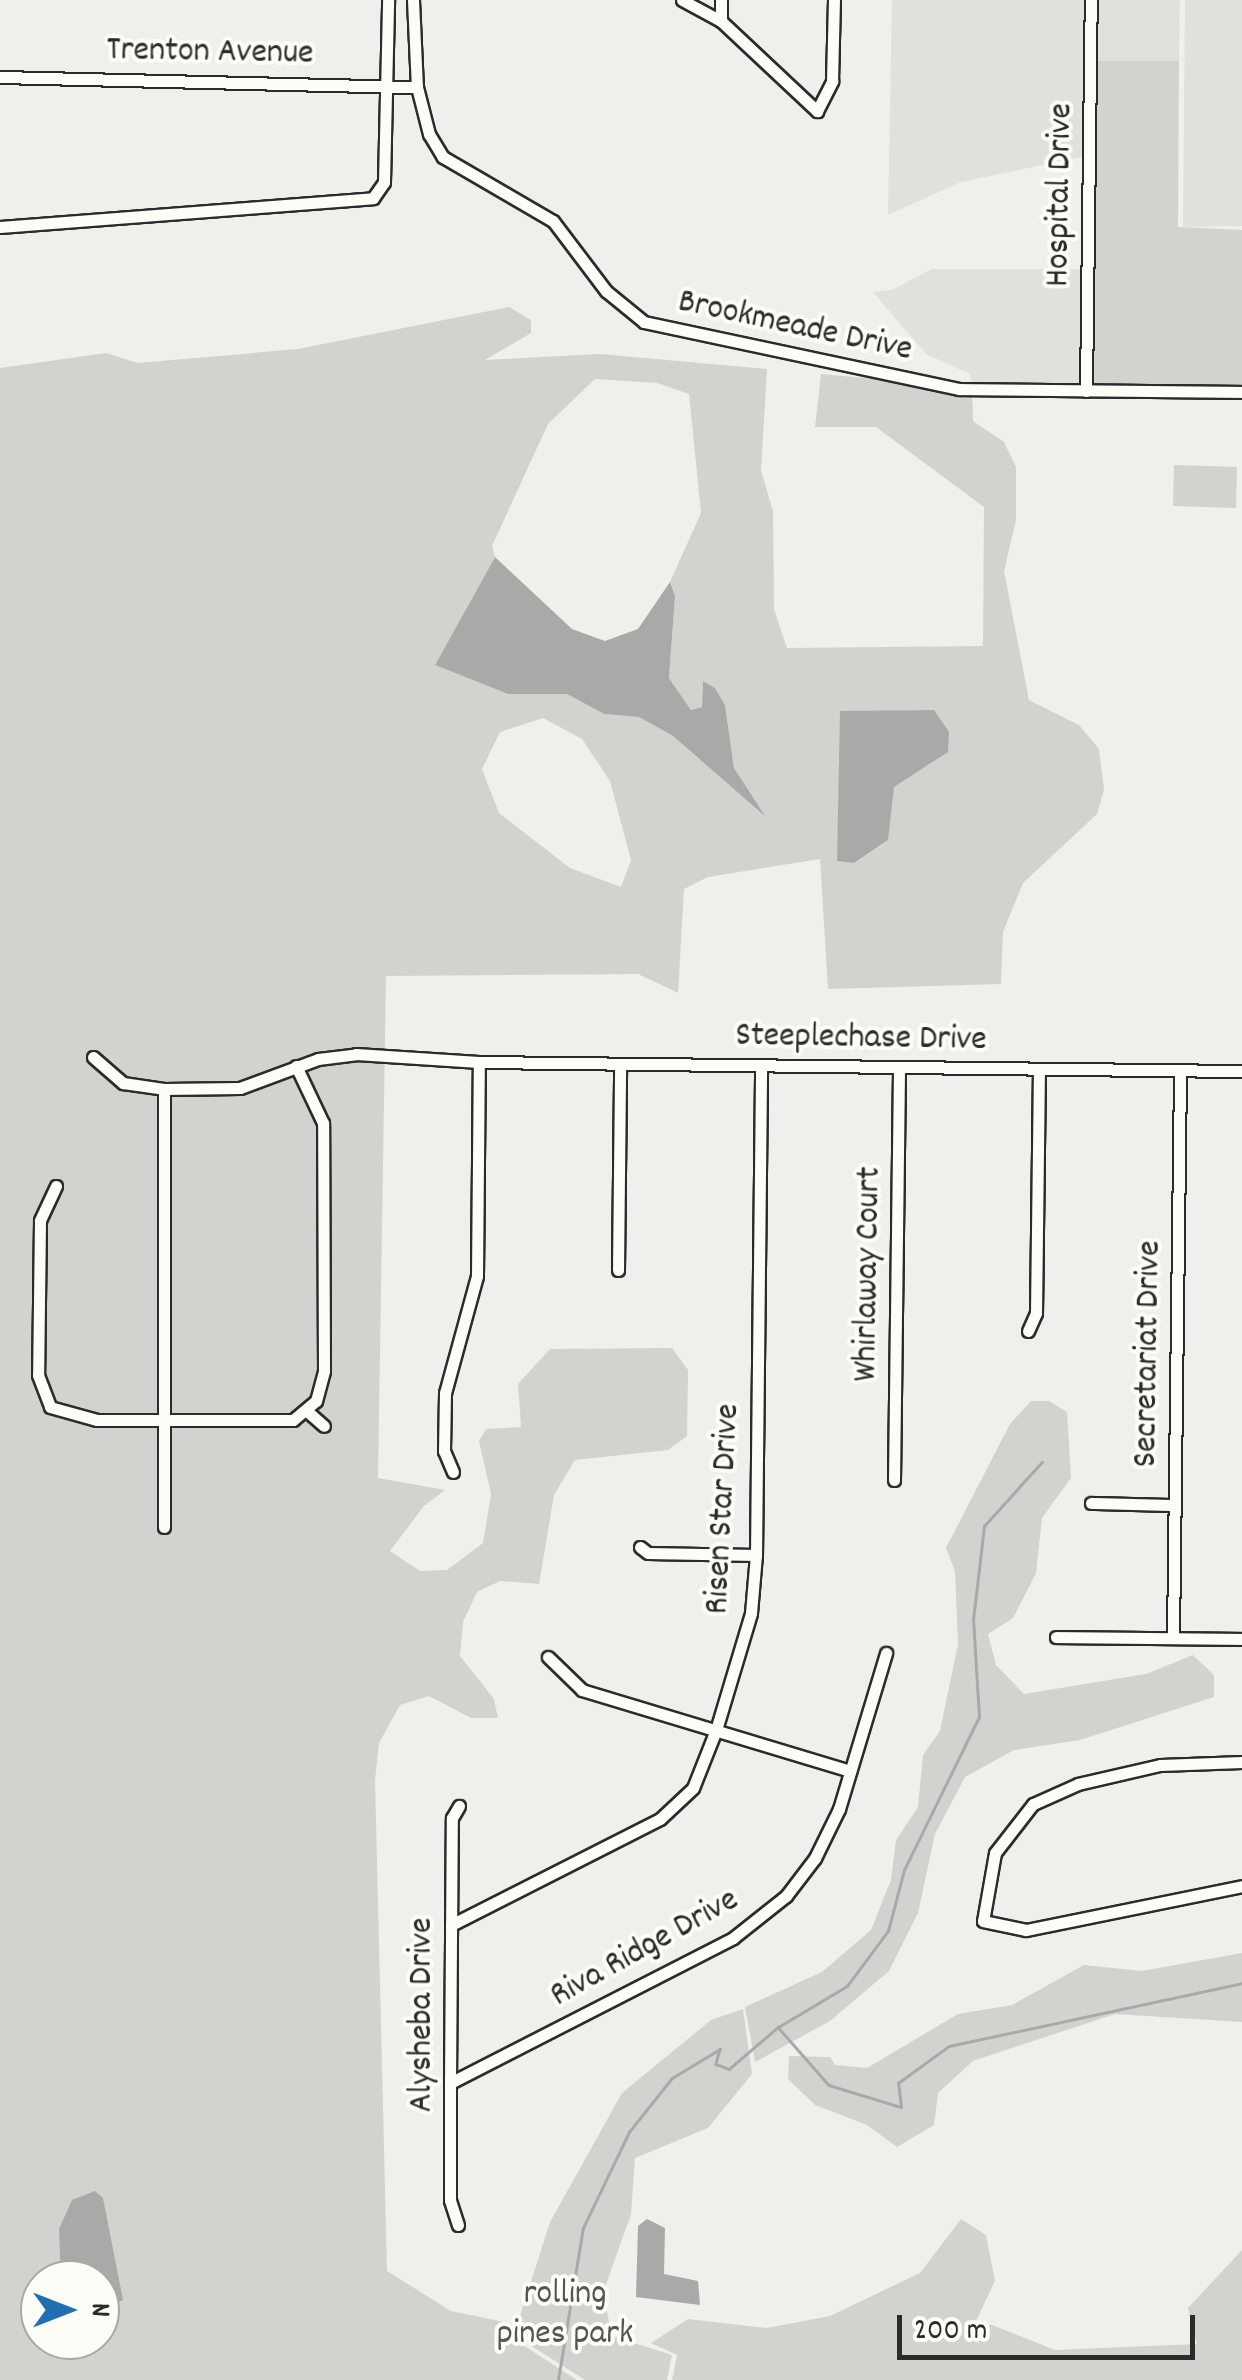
<!DOCTYPE html>
<style>
body{margin:0}
#map{position:relative;width:1242px;height:2380px;overflow:hidden;background:#f0efeb;font-family:Dekko,sans-serif}
div>[style]{position:absolute}
[style*='--x']{left:calc(var(--x)*1px);top:calc(var(--y)*1px);width:calc(var(--w)*1px);rotate:calc(var(--a)*1deg)}
.built>*{inset:0;background:#e1e0dc}
.green>*{inset:0;background:#d3d2cf}
.water>*{inset:0;background:#aaa9a7}
.stream>*{height:2.5px;margin:-1.25px;padding:0 1.25px;transform-origin:1.25px;border-radius:1.25px;background:#aaa9a7}
.roads{filter:drop-shadow(2px 0 #2b2b2b) drop-shadow(-2px 0 #2b2b2b) drop-shadow(0 2px #2b2b2b) drop-shadow(0 -2px #2b2b2b)}
.minor>*{height:11px;margin:-5.5px;padding:0 5.5px;transform-origin:5.5px;border-radius:5.5px;background:#fdfcf7}
span{translate:-50% -50%;white-space:nowrap;text-align:center;line-height:1.15;-webkit-text-stroke:8px #fdfcf7;paint-order:stroke}
.street-label{font-size:35px;color:#2b2b2b}
.park-label{font-size:35px;color:#555554}
.north{position:absolute;left:20px;top:2260px;width:100px;height:100px;box-sizing:border-box;background:#fdfcf7;border:2px solid #a9a8a5;border-radius:50%;rotate:90deg;font-size:28px;font-weight:700;line-height:40px;text-align:center;color:#2b2b2b}
.north::after{content:'';display:block;margin:auto;width:35px;height:45px;background:#1f6fb2;clip-path:polygon(50% 0,100% 100%,50% 72%,0 100%)}
.scale{position:absolute;left:897px;top:2315px;width:298px;height:45px;box-sizing:border-box;border:5px solid #2b2b2b;border-top:0;padding-left:12px;font-size:30px;line-height:35px;white-space:nowrap;color:#2b2b2b;-webkit-text-stroke:8px #fdfcf7;paint-order:stroke}
</style>
<div id="map">
<div class="built">
<div style="clip-path:polygon(892px 0,1180px 0,1179px 61px,1091px 62px,1091px 155px,961px 182px,888px 215px)"></div>
<div style="clip-path:polygon(1185px 0,1242px 0,1242px 226px,1183px 227px)"></div>
<div style="clip-path:polygon(932px 269px,1090px 269px,1090px 384px,972px 388px,970px 374px,926px 354px,873px 292px,892px 290px)"></div>
</div>
<div class="green">
<div style="clip-path:polygon(1091px 61px,1179px 61px,1178px 227px,1242px 230px,1242px 388px,1090px 384px)"></div>
<div style="clip-path:polygon(evenodd,509px 307px,531px 320px,531px 333px,485px 360px,600px 354px,767px 369px,761px 471px,773px 511px,774px 609px,787px 648px,983px 646px,984px 507px,876px 427px,815px 427px,821px 374px,972px 388px,973px 421px,1004px 442px,1016px 467px,1016px 520px,1004px 571px,1029px 700px,1079px 725px,1099px 749px,1104px 790px,1097px 814px,1023px 883px,1003px 932px,1001px 984px,828px 989px,820px 859px,708px 877px,684px 889px,678px 993px,638px 974px,386px 976px,378px 1478px,445px 1490px,424px 1506px,390px 1551px,420px 1571px,447px 1570px,483px 1543px,491px 1494px,479px 1441px,486px 1429px,521px 1427px,518px 1384px,550px 1349px,672px 1348px,688px 1370px,687px 1436px,668px 1450px,575px 1460px,554px 1495px,539px 1584px,500px 1581px,477px 1592px,463px 1622px,460px 1656px,494px 1699px,498px 1718px,471px 1718px,429px 1696px,400px 1705px,379px 1743px,375px 1780px,387px 2271px,451px 2311px,513px 2324px,512px 2338px,577px 2380px,0 2380px,0 368px,106px 353px,138px 363px,298px 349px,509px 307px,595px 379px,657px 383px,689px 394px,701px 513px,670px 582px,675px 596px,669px 678px,691px 710px,702px 707px,703px 682px,715px 688px,725px 705px,734px 768px,761px 812px,673px 736px,639px 717px,604px 714px,567px 694px,508px 694px,435px 665px,495px 557px,492px 546px,548px 424px,595px 379px,509px 307px,934px 710px,933px 762px,893px 787px,887px 841px,854px 863px,837px 861px,841px 712px,934px 710px,509px 307px,543px 718px,582px 739px,610px 781px,631px 860px,621px 887px,570px 868px,499px 813px,482px 769px,500px 732px,543px 718px,509px 307px,103px 2198px,114px 2306px,100px 2311px,100px 2340px,40px 2340px,40px 2280px,61px 2280px,103px 2198px)"></div>
<div style="clip-path:polygon(1174px 465px,1237px 467px,1236px 508px,1173px 506px)"></div>
<div style="clip-path:polygon(1031px 1401px,1049px 1401px,1067px 1412px,1071px 1478px,1042px 1518px,1036px 1573px,1013px 1618px,988px 1634px,996px 1665px,1024px 1694px,1146px 1674px,1193px 1655px,1214px 1675px,1214px 1697px,1080px 1740px,1014px 1750px,965px 1777px,935px 1834px,918px 1913px,889px 1971px,830px 2021px,755px 2062px,745px 2007px,822px 1972px,871px 1930px,891px 1880px,896px 1840px,918px 1807px,923px 1755px,940px 1731px,958px 1644px,955px 1571px,946px 1548px,1010px 1424px)"></div>
<div style="clip-path:polygon(1242px 1953px,1242px 2022px,1115px 2014px,973px 2061px,938px 2093px,934px 2125px,897px 2147px,867px 2125px,815px 2105px,788px 2079px,789px 2056px,830px 2057px,835px 2065px,867px 2068px,958px 2014px,1012px 2005px,1084px 1965px,1142px 1971px)"></div>
<div style="clip-path:polygon(743px 2009px,752px 2074px,708px 2128px,635px 2158px,631px 2214px,603px 2293px,612px 2336px,672px 2355px,667px 2380px,585px 2380px,514px 2335px,550px 2222px,622px 2093px,711px 2020px)"></div>
<div style="clip-path:polygon(961px 2219px,986px 2235px,995px 2281px,974px 2325px,992px 2325px,1055px 2350px,1197px 2344px,1188px 2308px,1242px 2250px,1242px 2380px,672px 2380px,677px 2355px,651px 2343px,688px 2319px,767px 2328px,830px 2316px,920px 2273px)"></div>
</div>
<div class="water">
<div style="clip-path:polygon(495px 557px,572px 629px,605px 641px,638px 629px,670px 582px,675px 596px,669px 678px,691px 710px,702px 707px,703px 681px,715px 688px,725px 705px,734px 768px,765px 816px,673px 736px,639px 717px,604px 714px,567px 694px,508px 694px,435px 665px)"></div>
<div style="clip-path:polygon(934px 710px,949px 732px,948px 752px,894px 787px,888px 840px,854px 863px,837px 861px,840px 711px)"></div>
<div style="clip-path:polygon(95px 2191px,103px 2198px,123px 2300px,100px 2311px,100px 2280px,61px 2280px,59px 2229px,72px 2200px)"></div>
<div style="clip-path:polygon(647px 2219px,665px 2228px,664px 2274px,698px 2281px,700px 2305px,636px 2297px,638px 2226px)"></div>
</div>
<div class="stream">
<div style="--x:780;--y:2026;--w:78;--a:-30.8"></div>
<div style="--x:847;--y:1986;--w:69;--a:-53.3"></div>
<div style="--x:888;--y:1931;--w:63;--a:-75.3"></div>
<div style="--x:904;--y:1870;--w:170;--a:-63.9"></div>
<div style="--x:979;--y:1717;--w:97;--a:-93.5"></div>
<div style="--x:973;--y:1620;--w:95;--a:-83.3"></div>
<div style="--x:984;--y:1526;--w:86;--a:-47.8"></div>
<div style="--x:558;--y:2380;--w:154;--a:-80.7"></div>
<div style="--x:583;--y:2228;--w:106;--a:-64.4"></div>
<div style="--x:629;--y:2132;--w:69;--a:-51.5"></div>
<div style="--x:672;--y:2078;--w:56;--a:-31.1"></div>
<div style="--x:720;--y:2049;--w:16;--a:105"></div>
<div style="--x:716;--y:2064;--w:14;--a:21"></div>
<div style="--x:729;--y:2069;--w:65;--a:-40.6"></div>
<div style="--x:778;--y:2027;--w:77;--a:48.7"></div>
<div style="--x:829;--y:2085;--w:75;--a:17"></div>
<div style="--x:901;--y:2107;--w:24;--a:-97"></div>
<div style="--x:898;--y:2083;--w:63;--a:-36"></div>
<div style="--x:949;--y:2046;--w:300;--a:-12.1"></div>
</div>
<div class="roads">
<div class="minor">
<div style="--x:413;--y:0;--w:87;--a:87.4"></div>
<div style="--x:417;--y:87;--w:49;--a:75.7"></div>
<div style="--x:429;--y:134;--w:27;--a:59"></div>
<div style="--x:443;--y:157;--w:127;--a:30.2"></div>
<div style="--x:553;--y:221;--w:88;--a:52.9"></div>
<div style="--x:606;--y:291;--w:49;--a:39.2"></div>
<div style="--x:644;--y:322;--w:322;--a:12"></div>
<div style="--x:959;--y:389;--w:283;--a:0.6"></div>
<div style="--x:682;--y:0;--w:44;--a:28.3"></div>
<div style="--x:721;--y:21;--w:132;--a:43.2"></div>
<div style="--x:817;--y:111;--w:34;--a:-63"></div>
<div style="--x:832;--y:81;--w:81;--a:-88.6"></div>
<div style="--x:721;--y:21;--w:21;--a:-90"></div>
<div style="--x:0;--y:77;--w:417;--a:1.4"></div>
<div style="--x:0;--y:227;--w:374;--a:-4.4"></div>
<div style="--x:373;--y:198;--w:19;--a:-55"></div>
<div style="--x:384;--y:182;--w:182;--a:-88.7"></div>
<div style="--x:1086;--y:391;--w:391;--a:-89.3"></div>
<div style="--x:93;--y:1057;--w:40;--a:41"></div>
<div style="--x:123;--y:1083;--w:41;--a:8.3"></div>
<div style="--x:164;--y:1089;--w:76;--a:-0.8"></div>
<div style="--x:240;--y:1088;--w:83;--a:-20.4"></div>
<div style="--x:318;--y:1059;--w:38;--a:-7"></div>
<div style="--x:356;--y:1054;--w:123;--a:3.7"></div>
<div style="--x:479;--y:1062;--w:763;--a:0.68"></div>
<div style="--x:164;--y:1089;--w:438;--a:90"></div>
<div style="--x:56;--y:1186;--w:38;--a:115"></div>
<div style="--x:40;--y:1221;--w:154;--a:90.7"></div>
<div style="--x:38;--y:1375;--w:34;--a:69"></div>
<div style="--x:50;--y:1407;--w:49;--a:15.5"></div>
<div style="--x:97;--y:1420;--w:196;--a:0"></div>
<div style="--x:293;--y:1420;--w:30;--a:-40"></div>
<div style="--x:316;--y:1401;--w:31;--a:-75"></div>
<div style="--x:324;--y:1371;--w:248;--a:-90.2"></div>
<div style="--x:323;--y:1123;--w:63;--a:-115.3"></div>
<div style="--x:618;--y:1270;--w:206;--a:-89.4"></div>
<div style="--x:1028;--y:1331;--w:20;--a:-66"></div>
<div style="--x:1036;--y:1313;--w:244;--a:-89.3"></div>
<div style="--x:308;--y:1412;--w:21;--a:41"></div>
<div style="--x:453;--y:1472;--w:23;--a:-113"></div>
<div style="--x:444;--y:1451;--w:58;--a:-89"></div>
<div style="--x:445;--y:1393;--w:121;--a:-74.7"></div>
<div style="--x:477;--y:1276;--w:214;--a:-89.5"></div>
<div style="--x:894;--y:1480;--w:413;--a:-89.3"></div>
<div style="--x:1091;--y:1503;--w:83;--a:1.4"></div>
<div style="--x:640;--y:1547;--w:10;--a:37"></div>
<div style="--x:648;--y:1553;--w:108;--a:1.1"></div>
<div style="--x:1056;--y:1637;--w:186;--a:0.6"></div>
<div style="--x:1173;--y:1638;--w:567;--a:-89.29"></div>
<div style="--x:548;--y:1657;--w:47;--a:44.1"></div>
<div style="--x:582;--y:1690;--w:280;--a:16.8"></div>
<div style="--x:1242;--y:1762;--w:82;--a:177.9"></div>
<div style="--x:1160;--y:1765;--w:84;--a:167"></div>
<div style="--x:1078;--y:1784;--w:49;--a:156"></div>
<div style="--x:1033;--y:1804;--w:62;--a:127.8"></div>
<div style="--x:995;--y:1853;--w:69;--a:100"></div>
<div style="--x:983;--y:1921;--w:44;--a:11.8"></div>
<div style="--x:1026;--y:1930;--w:220;--a:-11.5"></div>
<div style="--x:451;--y:1925;--w:234;--a:-26.9"></div>
<div style="--x:660;--y:1819;--w:45;--a:-43.2"></div>
<div style="--x:693;--y:1788;--w:62;--a:-68.4"></div>
<div style="--x:716;--y:1730;--w:122;--a:-73.3"></div>
<div style="--x:751;--y:1613;--w:58;--a:-85.1"></div>
<div style="--x:756;--y:1555;--w:489;--a:-89.4"></div>
<div style="--x:450;--y:2083;--w:318;--a:-27.1"></div>
<div style="--x:733;--y:1938;--w:68;--a:-38.4"></div>
<div style="--x:786;--y:1896;--w:48;--a:-52.7"></div>
<div style="--x:815;--y:1858;--w:55;--a:-63.9"></div>
<div style="--x:839;--y:1809;--w:163;--a:-73.2"></div>
<div style="--x:458;--y:2225;--w:26;--a:-108"></div>
<div style="--x:450;--y:2200;--w:117;--a:-90"></div>
<div style="--x:450;--y:2083;--w:265;--a:-89.6"></div>
<div style="--x:452;--y:1818;--w:14;--a:-60"></div>
</div>
</div>
<div class="street-label">
<span style="left:210px;top:53px;rotate:1deg">Trenton Avenue</span>
<span style="left:1061px;top:195px;rotate:-89deg">Hospital Drive</span>
<span style="left:795px;top:327px;rotate:12deg">Brookmeade Drive</span>
<span style="left:861px;top:1039px;rotate:1deg">Steeplechase Drive</span>
<span style="left:869px;top:1274px;rotate:-89deg">Whirlaway Court</span>
<span style="left:1149px;top:1354px;rotate:-89deg">Secretariat Drive</span>
<span style="left:724px;top:1509px;rotate:-87deg">Risen Star Drive</span>
<span style="left:645px;top:1949px;rotate:-29deg">Riva Ridge Drive</span>
<span style="left:423px;top:2015px;rotate:-90deg">Alysheba Drive</span>
</div>
<div class="park-label">
<span style="left:565px;top:2315px">rolling<br>pines park</span>
</div>
<div class="north">N</div>
<div class="scale">200 m</div>
</div>
